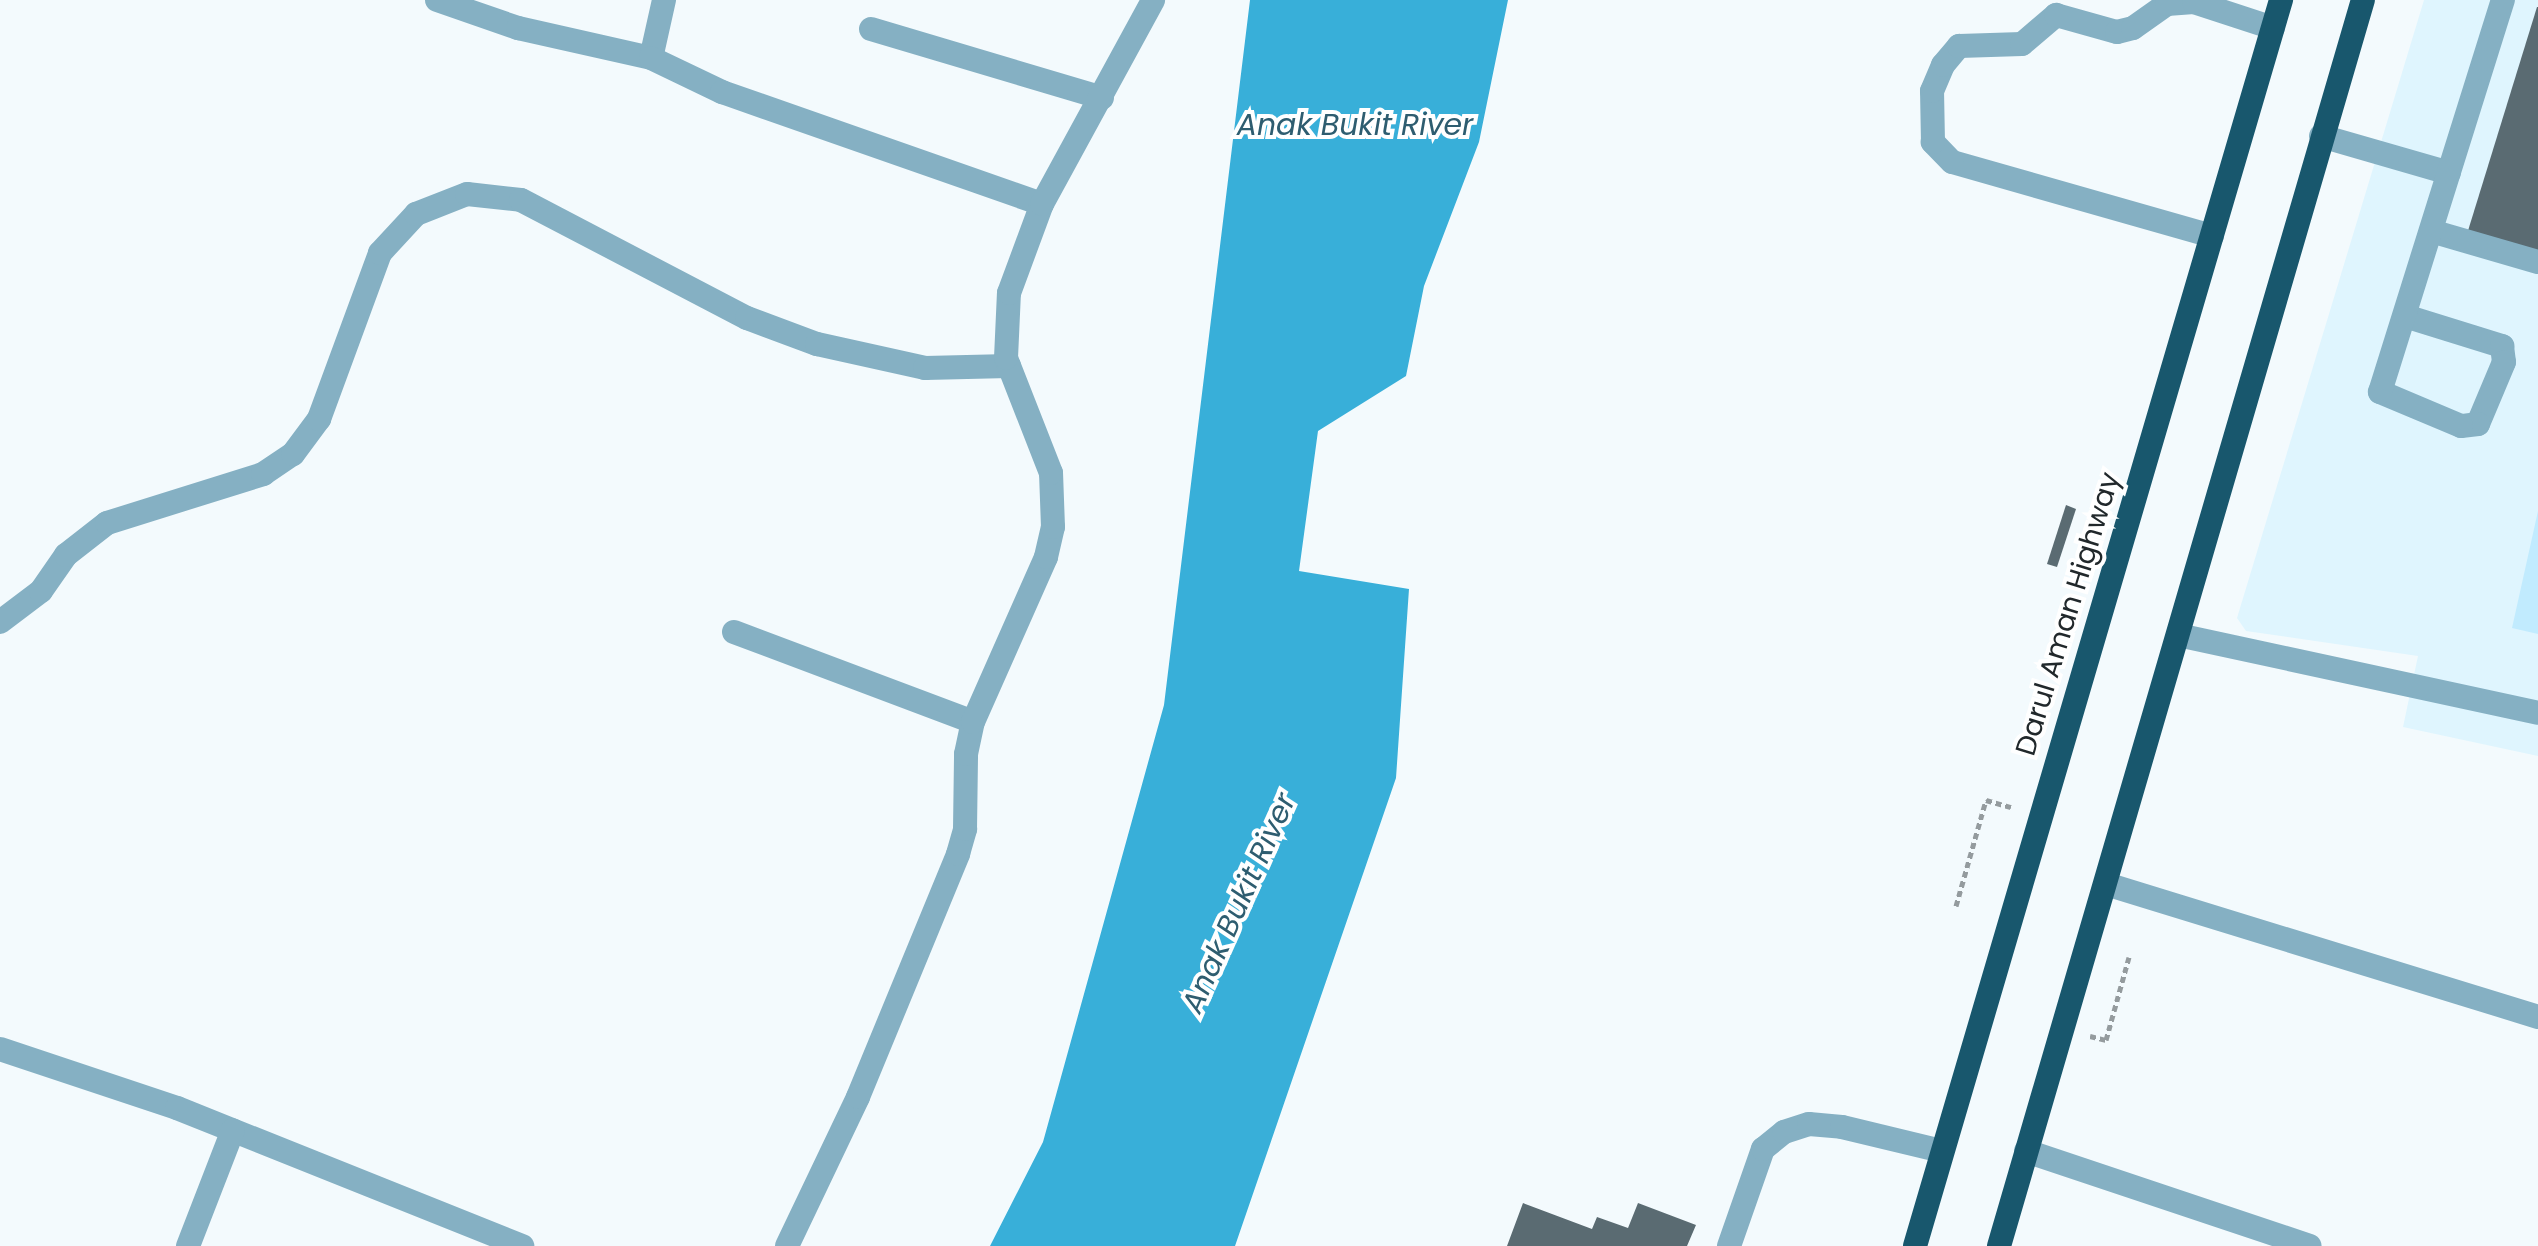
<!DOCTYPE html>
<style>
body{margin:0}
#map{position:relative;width:2538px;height:1246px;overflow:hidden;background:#f3fafd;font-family:Poppins,sans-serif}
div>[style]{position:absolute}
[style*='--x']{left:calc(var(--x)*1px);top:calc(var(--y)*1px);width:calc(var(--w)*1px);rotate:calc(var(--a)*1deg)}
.built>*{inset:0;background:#dff5fe}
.green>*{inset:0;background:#c1ebfe}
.water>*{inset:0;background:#38afd9}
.building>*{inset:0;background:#5a6b72}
.path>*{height:5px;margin-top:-2.5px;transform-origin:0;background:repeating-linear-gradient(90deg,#949b9e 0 6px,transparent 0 10px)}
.minor>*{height:24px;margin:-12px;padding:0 12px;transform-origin:12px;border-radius:12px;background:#85b0c3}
.highway>*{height:24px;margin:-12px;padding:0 12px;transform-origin:12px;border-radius:12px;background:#18576d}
span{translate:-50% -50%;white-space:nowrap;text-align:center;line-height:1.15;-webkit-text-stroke:8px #fff;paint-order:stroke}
.street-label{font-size:28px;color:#21282b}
.water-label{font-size:30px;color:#2e5d70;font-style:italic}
</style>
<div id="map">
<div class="built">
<div style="clip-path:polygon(2424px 0,2538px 0,2538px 756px,2403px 727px,2418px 656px,2246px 631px,2237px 618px)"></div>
</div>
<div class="green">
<div style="clip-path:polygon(2538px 511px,2538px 634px,2512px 628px)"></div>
</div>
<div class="water">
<div style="clip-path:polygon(1250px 0,1508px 0,1479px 142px,1424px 286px,1406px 376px,1318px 431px,1299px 571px,1409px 589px,1396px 778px,1235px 1246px,990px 1246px,1043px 1142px,1164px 705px)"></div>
</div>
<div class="building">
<div style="clip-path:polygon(2537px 7px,2538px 7px,2538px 256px,2467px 234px)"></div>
<div style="clip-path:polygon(2066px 505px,2076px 509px,2057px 567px,2047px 564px)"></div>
<div style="clip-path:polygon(1523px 1203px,1592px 1229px,1597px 1217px,1628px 1228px,1638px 1203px,1696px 1225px,1687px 1246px,1507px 1246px)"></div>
</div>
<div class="path">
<div style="--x:1956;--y:906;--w:110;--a:-74.2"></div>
<div style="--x:1986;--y:800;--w:26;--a:16"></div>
<div style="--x:2090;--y:1036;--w:16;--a:14"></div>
<div style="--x:2106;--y:1040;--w:86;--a:-74.5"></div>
</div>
<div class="minor">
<div style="--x:437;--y:0;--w:86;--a:19.1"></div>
<div style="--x:518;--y:28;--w:136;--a:12.7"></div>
<div style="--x:664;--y:0;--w:59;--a:102.6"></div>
<div style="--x:651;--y:58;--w:79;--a:25.6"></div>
<div style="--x:722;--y:92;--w:339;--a:19.3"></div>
<div style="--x:871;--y:29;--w:241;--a:16.6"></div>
<div style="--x:2321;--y:136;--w:133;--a:16.1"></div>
<div style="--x:2431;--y:231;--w:111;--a:16.2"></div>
<div style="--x:2212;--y:236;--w:270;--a:-164.1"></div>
<div style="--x:1952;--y:162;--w:28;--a:-134"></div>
<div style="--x:1933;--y:142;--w:51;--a:-91.1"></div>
<div style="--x:1932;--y:91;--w:28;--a:-67"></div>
<div style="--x:1943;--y:65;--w:25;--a:-50"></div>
<div style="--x:1959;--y:46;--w:63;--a:-1.8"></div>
<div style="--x:2022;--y:44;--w:45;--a:-40.5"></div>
<div style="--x:2056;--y:15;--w:63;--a:15.6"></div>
<div style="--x:2117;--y:32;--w:16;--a:-14"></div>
<div style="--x:2133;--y:28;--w:42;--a:-35.2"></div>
<div style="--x:2167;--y:4;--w:27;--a:-4"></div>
<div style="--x:2194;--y:2;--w:83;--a:18.2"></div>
<div style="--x:2405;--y:316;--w:102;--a:17.2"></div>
<div style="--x:2502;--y:346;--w:16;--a:83"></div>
<div style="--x:2504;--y:362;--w:67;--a:112.8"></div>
<div style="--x:2478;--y:424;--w:17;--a:173"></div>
<div style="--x:2461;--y:426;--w:88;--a:-157.2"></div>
<div style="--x:2380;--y:392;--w:411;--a:-72.6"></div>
<div style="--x:0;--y:622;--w:51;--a:-37.1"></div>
<div style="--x:41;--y:591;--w:44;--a:-55.2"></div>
<div style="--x:66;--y:555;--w:52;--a:-38"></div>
<div style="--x:107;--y:523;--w:164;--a:-17.4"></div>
<div style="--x:263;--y:474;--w:36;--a:-34"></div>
<div style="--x:293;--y:454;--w:44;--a:-53.4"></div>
<div style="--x:319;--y:419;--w:177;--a:-69.8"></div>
<div style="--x:380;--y:253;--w:53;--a:-47.3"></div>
<div style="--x:416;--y:214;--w:55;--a:-21.4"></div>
<div style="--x:467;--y:194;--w:54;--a:6.3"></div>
<div style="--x:521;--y:200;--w:255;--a:27.6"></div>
<div style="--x:747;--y:318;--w:75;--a:20.4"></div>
<div style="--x:817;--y:344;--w:111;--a:12.5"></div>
<div style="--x:925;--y:368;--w:84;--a:-1.4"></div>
<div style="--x:734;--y:632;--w:255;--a:20.6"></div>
<div style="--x:2178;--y:635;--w:368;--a:12.2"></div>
<div style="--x:2106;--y:884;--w:452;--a:17.1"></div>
<div style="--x:0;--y:1049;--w:187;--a:18.4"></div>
<div style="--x:177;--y:1108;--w:372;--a:21.8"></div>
<div style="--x:2026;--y:1151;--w:299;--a:18.5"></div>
<div style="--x:188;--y:1246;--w:124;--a:-68.8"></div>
<div style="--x:787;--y:1246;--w:165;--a:-64.5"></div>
<div style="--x:858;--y:1097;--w:263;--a:-67.6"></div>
<div style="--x:958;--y:854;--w:26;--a:-74"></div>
<div style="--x:965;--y:829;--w:75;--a:-89.2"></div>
<div style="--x:966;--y:754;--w:33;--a:-78"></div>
<div style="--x:973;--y:722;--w:180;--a:-66.1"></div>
<div style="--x:1046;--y:557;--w:31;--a:-77"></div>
<div style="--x:1053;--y:527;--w:54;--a:-92.1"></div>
<div style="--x:1051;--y:473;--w:123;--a:-111.4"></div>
<div style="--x:1006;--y:358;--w:65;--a:-87.4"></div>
<div style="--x:1009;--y:293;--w:95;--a:-69.7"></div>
<div style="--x:1042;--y:204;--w:232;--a:-61.4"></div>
<div style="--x:1729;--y:1246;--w:103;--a:-70.7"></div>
<div style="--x:1763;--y:1149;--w:27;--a:-39"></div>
<div style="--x:1784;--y:1132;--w:26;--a:-18"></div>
<div style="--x:1809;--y:1124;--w:33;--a:5"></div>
<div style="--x:1842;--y:1127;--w:103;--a:13.5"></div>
</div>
<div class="highway">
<div style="--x:1915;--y:1246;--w:1299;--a:-73.63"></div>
<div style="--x:1999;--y:1246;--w:1298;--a:-73.72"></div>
</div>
<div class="street-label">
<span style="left:2068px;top:614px;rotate:-73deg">Darul Aman Highway</span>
</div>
<div class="water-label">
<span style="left:1355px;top:125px">Anak Bukit River</span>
<span style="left:1239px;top:903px;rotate:-66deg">Anak Bukit River</span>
</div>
</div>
